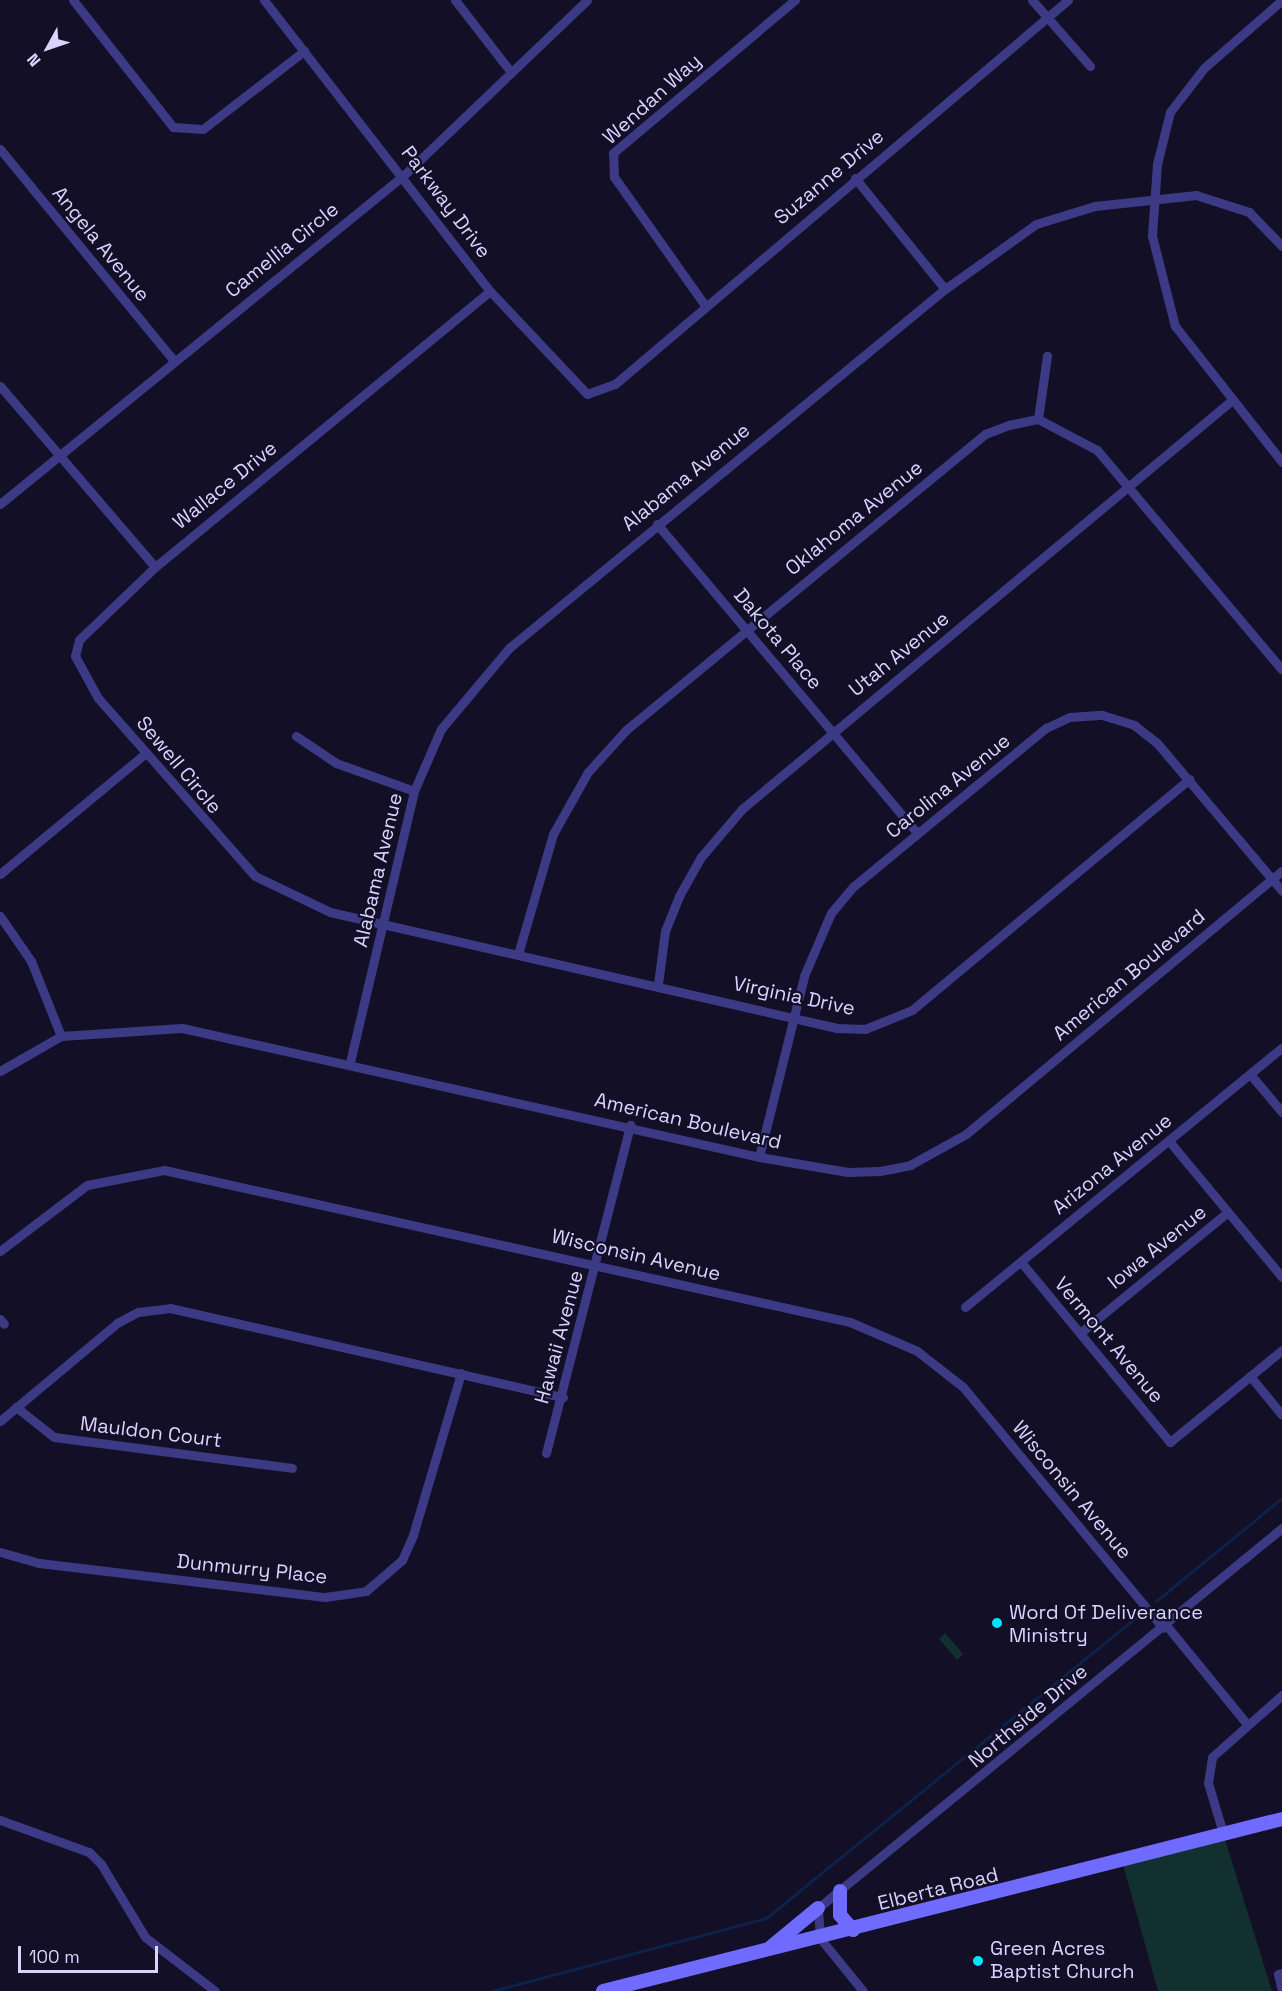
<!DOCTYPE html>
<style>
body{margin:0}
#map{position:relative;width:1282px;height:1991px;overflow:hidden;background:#130f26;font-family:"Space Grotesk",sans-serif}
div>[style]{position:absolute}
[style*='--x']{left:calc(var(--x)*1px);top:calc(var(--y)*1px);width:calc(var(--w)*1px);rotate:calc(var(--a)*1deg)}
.green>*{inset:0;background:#12302f}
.stream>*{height:3px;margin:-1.5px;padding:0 1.5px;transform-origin:1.5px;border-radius:1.5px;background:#0c2248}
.street>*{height:9px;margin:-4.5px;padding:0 4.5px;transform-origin:4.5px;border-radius:4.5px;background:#3d3a85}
.secondary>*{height:14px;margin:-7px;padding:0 7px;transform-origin:7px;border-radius:7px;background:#6f6bff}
.dots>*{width:16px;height:16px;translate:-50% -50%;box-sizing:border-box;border:3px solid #130f26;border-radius:50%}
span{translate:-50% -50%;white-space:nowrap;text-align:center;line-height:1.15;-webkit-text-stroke:4.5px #130f26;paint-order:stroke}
.street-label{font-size:20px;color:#d9d4ff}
.poi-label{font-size:20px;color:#d9d4ff}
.left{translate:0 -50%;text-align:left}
.north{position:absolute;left:18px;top:18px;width:60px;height:60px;-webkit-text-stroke:4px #130f26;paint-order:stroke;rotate:230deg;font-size:16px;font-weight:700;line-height:24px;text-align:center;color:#d9d4ff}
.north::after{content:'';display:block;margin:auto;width:21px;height:27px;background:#d9d4ff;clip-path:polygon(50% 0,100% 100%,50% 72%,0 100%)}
.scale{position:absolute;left:18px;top:1946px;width:140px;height:27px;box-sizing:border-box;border:3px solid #d9d4ff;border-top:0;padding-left:8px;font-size:18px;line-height:21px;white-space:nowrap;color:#d9d4ff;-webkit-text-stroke:4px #130f26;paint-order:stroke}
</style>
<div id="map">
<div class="green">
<div style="clip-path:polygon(945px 1633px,963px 1654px,957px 1660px,939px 1639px)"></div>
<div style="clip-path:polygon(1223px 1833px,1272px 1991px,1158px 1991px,1122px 1861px)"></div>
</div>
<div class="stream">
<div style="--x:1156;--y:1601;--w:163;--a:-39.3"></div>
<div style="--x:492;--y:1991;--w:284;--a:-14.9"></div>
<div style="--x:766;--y:1918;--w:487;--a:-39.1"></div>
</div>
<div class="street">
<div style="--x:73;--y:0;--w:162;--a:51.8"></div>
<div style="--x:173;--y:127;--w:30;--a:4"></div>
<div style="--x:203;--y:129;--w:128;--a:-37.7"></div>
<div style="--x:264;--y:0;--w:368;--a:52.2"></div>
<div style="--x:490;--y:291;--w:141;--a:46.7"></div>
<div style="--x:587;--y:394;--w:30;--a:-20"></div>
<div style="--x:615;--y:384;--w:594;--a:-40.29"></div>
<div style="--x:455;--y:0;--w:90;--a:52.2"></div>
<div style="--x:1032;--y:0;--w:88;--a:48.7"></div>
<div style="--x:1282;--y:0;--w:103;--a:138.9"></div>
<div style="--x:1204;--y:68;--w:56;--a:127.7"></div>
<div style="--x:1170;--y:112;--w:54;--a:104"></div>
<div style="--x:1157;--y:164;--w:72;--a:94"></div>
<div style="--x:1152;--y:236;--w:93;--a:75.7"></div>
<div style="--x:1175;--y:326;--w:173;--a:51.8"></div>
<div style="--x:0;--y:149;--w:274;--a:50.6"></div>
<div style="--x:855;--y:178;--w:143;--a:51"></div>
<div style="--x:490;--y:291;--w:434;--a:140.5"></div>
<div style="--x:155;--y:567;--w:105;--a:136.2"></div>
<div style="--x:79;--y:640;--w:16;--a:104"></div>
<div style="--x:75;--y:656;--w:48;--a:61.3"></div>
<div style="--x:98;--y:698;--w:237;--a:48.6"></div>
<div style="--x:255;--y:876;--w:83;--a:25.6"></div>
<div style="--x:330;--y:912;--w:520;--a:12.89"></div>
<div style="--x:837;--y:1028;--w:28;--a:2"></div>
<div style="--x:865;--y:1029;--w:51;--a:-22"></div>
<div style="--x:912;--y:1010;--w:361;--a:-39.8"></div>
<div style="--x:704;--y:304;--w:156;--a:-125.3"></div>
<div style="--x:614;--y:177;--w:24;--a:-92"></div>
<div style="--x:613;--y:153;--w:238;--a:-40.1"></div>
<div style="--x:0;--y:386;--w:238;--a:49.4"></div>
<div style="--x:1038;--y:419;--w:64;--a:-81.9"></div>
<div style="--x:0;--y:504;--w:521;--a:-39.16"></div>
<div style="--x:404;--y:175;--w:253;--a:-43.7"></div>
<div style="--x:657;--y:524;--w:404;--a:49.9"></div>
<div style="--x:296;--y:736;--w:48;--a:34"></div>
<div style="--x:336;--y:763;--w:83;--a:19.7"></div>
<div style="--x:0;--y:874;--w:190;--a:-39.7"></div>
<div style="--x:0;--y:916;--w:55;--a:55.4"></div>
<div style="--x:31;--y:961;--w:81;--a:68.2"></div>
<div style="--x:518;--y:954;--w:125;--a:-73.7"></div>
<div style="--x:553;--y:834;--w:71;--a:-60.6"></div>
<div style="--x:588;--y:772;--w:57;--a:-47.9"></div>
<div style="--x:626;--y:730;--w:465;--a:-39.5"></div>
<div style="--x:985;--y:434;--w:26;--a:-21"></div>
<div style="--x:1009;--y:425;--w:30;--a:-12"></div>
<div style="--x:1038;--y:419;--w:67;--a:27.7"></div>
<div style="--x:1097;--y:450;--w:287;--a:49.9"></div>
<div style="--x:658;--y:984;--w:53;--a:-82.5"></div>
<div style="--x:665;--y:931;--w:38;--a:-68"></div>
<div style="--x:679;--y:896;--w:45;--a:-60.6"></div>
<div style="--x:701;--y:857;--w:63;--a:-49.5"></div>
<div style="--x:742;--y:809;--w:638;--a:-39.85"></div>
<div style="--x:350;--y:1062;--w:278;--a:-76.7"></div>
<div style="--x:414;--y:791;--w:68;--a:-66.5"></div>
<div style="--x:441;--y:729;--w:106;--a:-50"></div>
<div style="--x:509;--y:648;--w:565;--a:-39.47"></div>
<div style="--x:945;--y:289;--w:112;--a:-35.5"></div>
<div style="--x:1036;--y:224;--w:62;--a:-17"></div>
<div style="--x:1095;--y:206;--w:102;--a:-6.2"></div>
<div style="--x:1196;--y:195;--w:56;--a:17.8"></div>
<div style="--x:1249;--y:212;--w:47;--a:45.9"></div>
<div style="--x:0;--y:1071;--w:70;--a:-29.8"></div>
<div style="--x:61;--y:1036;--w:121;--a:-3.8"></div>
<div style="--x:182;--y:1028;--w:591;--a:12.6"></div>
<div style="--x:759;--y:1157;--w:90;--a:9.6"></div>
<div style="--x:848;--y:1172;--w:32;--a:-2"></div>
<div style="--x:880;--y:1171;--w:31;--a:-11"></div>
<div style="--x:910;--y:1165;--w:64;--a:-29"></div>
<div style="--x:966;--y:1134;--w:411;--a:-39.8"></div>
<div style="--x:1250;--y:1074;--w:50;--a:49.9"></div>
<div style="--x:1169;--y:1141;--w:177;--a:50.3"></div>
<div style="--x:759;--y:1157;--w:187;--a:-76"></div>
<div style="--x:804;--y:976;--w:69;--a:-66.8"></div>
<div style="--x:831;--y:913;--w:35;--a:-50"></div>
<div style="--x:854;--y:886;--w:249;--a:-39.5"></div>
<div style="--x:1046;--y:728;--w:26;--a:-25"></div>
<div style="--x:1070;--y:717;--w:32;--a:-4"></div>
<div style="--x:1102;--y:715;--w:34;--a:17"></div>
<div style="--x:1134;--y:725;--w:29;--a:38"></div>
<div style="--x:1157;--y:743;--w:194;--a:49.8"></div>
<div style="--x:0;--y:1251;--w:109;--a:-37.2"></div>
<div style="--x:87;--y:1185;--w:78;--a:-11"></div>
<div style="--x:164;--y:1170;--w:703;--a:12.49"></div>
<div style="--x:850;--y:1322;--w:73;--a:23.4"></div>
<div style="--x:917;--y:1351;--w:58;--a:38"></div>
<div style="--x:963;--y:1387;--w:313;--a:50.3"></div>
<div style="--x:1021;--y:1262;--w:234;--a:50.4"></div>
<div style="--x:1170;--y:1442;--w:145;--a:-39.4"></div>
<div style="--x:965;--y:1307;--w:409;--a:-39.3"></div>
<div style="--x:0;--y:1319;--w:6;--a:51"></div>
<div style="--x:1080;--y:1333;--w:191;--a:-39.3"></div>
<div style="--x:1250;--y:1376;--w:50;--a:50.6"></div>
<div style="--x:16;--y:1407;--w:48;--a:38.3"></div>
<div style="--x:54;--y:1437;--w:240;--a:7.4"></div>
<div style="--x:0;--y:1421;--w:153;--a:-39.9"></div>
<div style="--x:117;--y:1323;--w:24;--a:-28"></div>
<div style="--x:138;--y:1312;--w:32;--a:-7"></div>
<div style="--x:170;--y:1308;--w:403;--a:12.8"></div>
<div style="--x:546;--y:1453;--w:339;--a:-75.6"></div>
<div style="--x:0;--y:1552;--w:41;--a:15.8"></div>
<div style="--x:39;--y:1563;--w:288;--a:6.8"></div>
<div style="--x:325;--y:1597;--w:41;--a:-8.3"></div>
<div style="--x:366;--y:1591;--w:48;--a:-40.7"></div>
<div style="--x:402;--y:1560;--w:27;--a:-66"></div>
<div style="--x:413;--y:1535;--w:169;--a:-73.5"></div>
<div style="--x:1166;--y:1625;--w:128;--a:50.7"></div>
<div style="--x:0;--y:1820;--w:95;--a:19.8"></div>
<div style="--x:89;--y:1852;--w:17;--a:45"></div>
<div style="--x:101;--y:1864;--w:85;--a:58.9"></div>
<div style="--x:145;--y:1937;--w:88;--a:37.6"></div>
<div style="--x:1223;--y:1833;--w:52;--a:-106.7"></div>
<div style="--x:1208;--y:1783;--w:26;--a:-81"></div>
<div style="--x:1212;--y:1757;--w:94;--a:-41.5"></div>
<div style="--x:863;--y:1991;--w:68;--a:-129.1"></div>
<div style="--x:820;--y:1938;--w:30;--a:-94"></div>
<div style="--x:818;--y:1908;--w:600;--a:-39.32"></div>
<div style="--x:1282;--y:1991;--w:17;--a:-103"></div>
<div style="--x:1278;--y:1974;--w:4;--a:-14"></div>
</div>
<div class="secondary">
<div style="--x:840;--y:1891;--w:24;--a:90"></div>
<div style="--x:840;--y:1915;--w:20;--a:49"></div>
<div style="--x:771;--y:1947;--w:61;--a:-39.7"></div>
<div style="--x:603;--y:1991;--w:700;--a:-14.21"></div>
</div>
<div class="dots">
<div style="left:997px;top:1623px;background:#00e5ff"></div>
<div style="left:978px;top:1961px;background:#00e5ff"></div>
</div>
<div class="street-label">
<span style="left:652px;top:99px;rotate:-42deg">Wendan Way</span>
<span style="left:829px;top:177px;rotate:-40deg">Suzanne Drive</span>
<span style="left:446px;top:202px;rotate:53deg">Parkway Drive</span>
<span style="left:101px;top:244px;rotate:51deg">Angela Avenue</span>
<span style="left:282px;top:250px;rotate:-39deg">Camellia Circle</span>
<span style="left:686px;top:477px;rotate:-39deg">Alabama Avenue</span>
<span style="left:225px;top:485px;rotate:-39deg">Wallace Drive</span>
<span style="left:854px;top:518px;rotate:-39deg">Oklahoma Avenue</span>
<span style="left:778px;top:639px;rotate:50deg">Dakota Place</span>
<span style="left:899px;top:654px;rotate:-39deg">Utah Avenue</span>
<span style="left:179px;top:765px;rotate:50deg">Sewell Circle</span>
<span style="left:948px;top:786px;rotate:-39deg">Carolina Avenue</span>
<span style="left:378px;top:870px;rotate:-77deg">Alabama Avenue</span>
<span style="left:1129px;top:975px;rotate:-40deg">American Boulevard</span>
<span style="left:794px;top:996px;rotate:12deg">Virginia Drive</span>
<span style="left:688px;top:1121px;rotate:13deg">American Boulevard</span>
<span style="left:1112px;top:1164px;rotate:-39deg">Arizona Avenue</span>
<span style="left:1157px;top:1247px;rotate:-39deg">Iowa Avenue</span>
<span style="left:636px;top:1255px;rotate:13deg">Wisconsin Avenue</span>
<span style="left:559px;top:1337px;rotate:-75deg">Hawaii Avenue</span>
<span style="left:1109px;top:1340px;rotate:50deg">Vermont Avenue</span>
<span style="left:151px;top:1432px;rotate:7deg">Mauldon Court</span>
<span style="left:1072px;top:1490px;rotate:50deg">Wisconsin Avenue</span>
<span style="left:252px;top:1569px;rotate:6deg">Dunmurry Place</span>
<span style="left:1028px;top:1716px;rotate:-40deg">Northside Drive</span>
<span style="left:938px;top:1889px;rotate:-14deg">Elberta Road</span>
</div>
<div class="poi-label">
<span class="left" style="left:1009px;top:1624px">Word Of Deliverance<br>Ministry</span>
<span class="left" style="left:990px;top:1960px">Green Acres<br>Baptist Church</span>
</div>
<div class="north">N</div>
<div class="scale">100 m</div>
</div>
